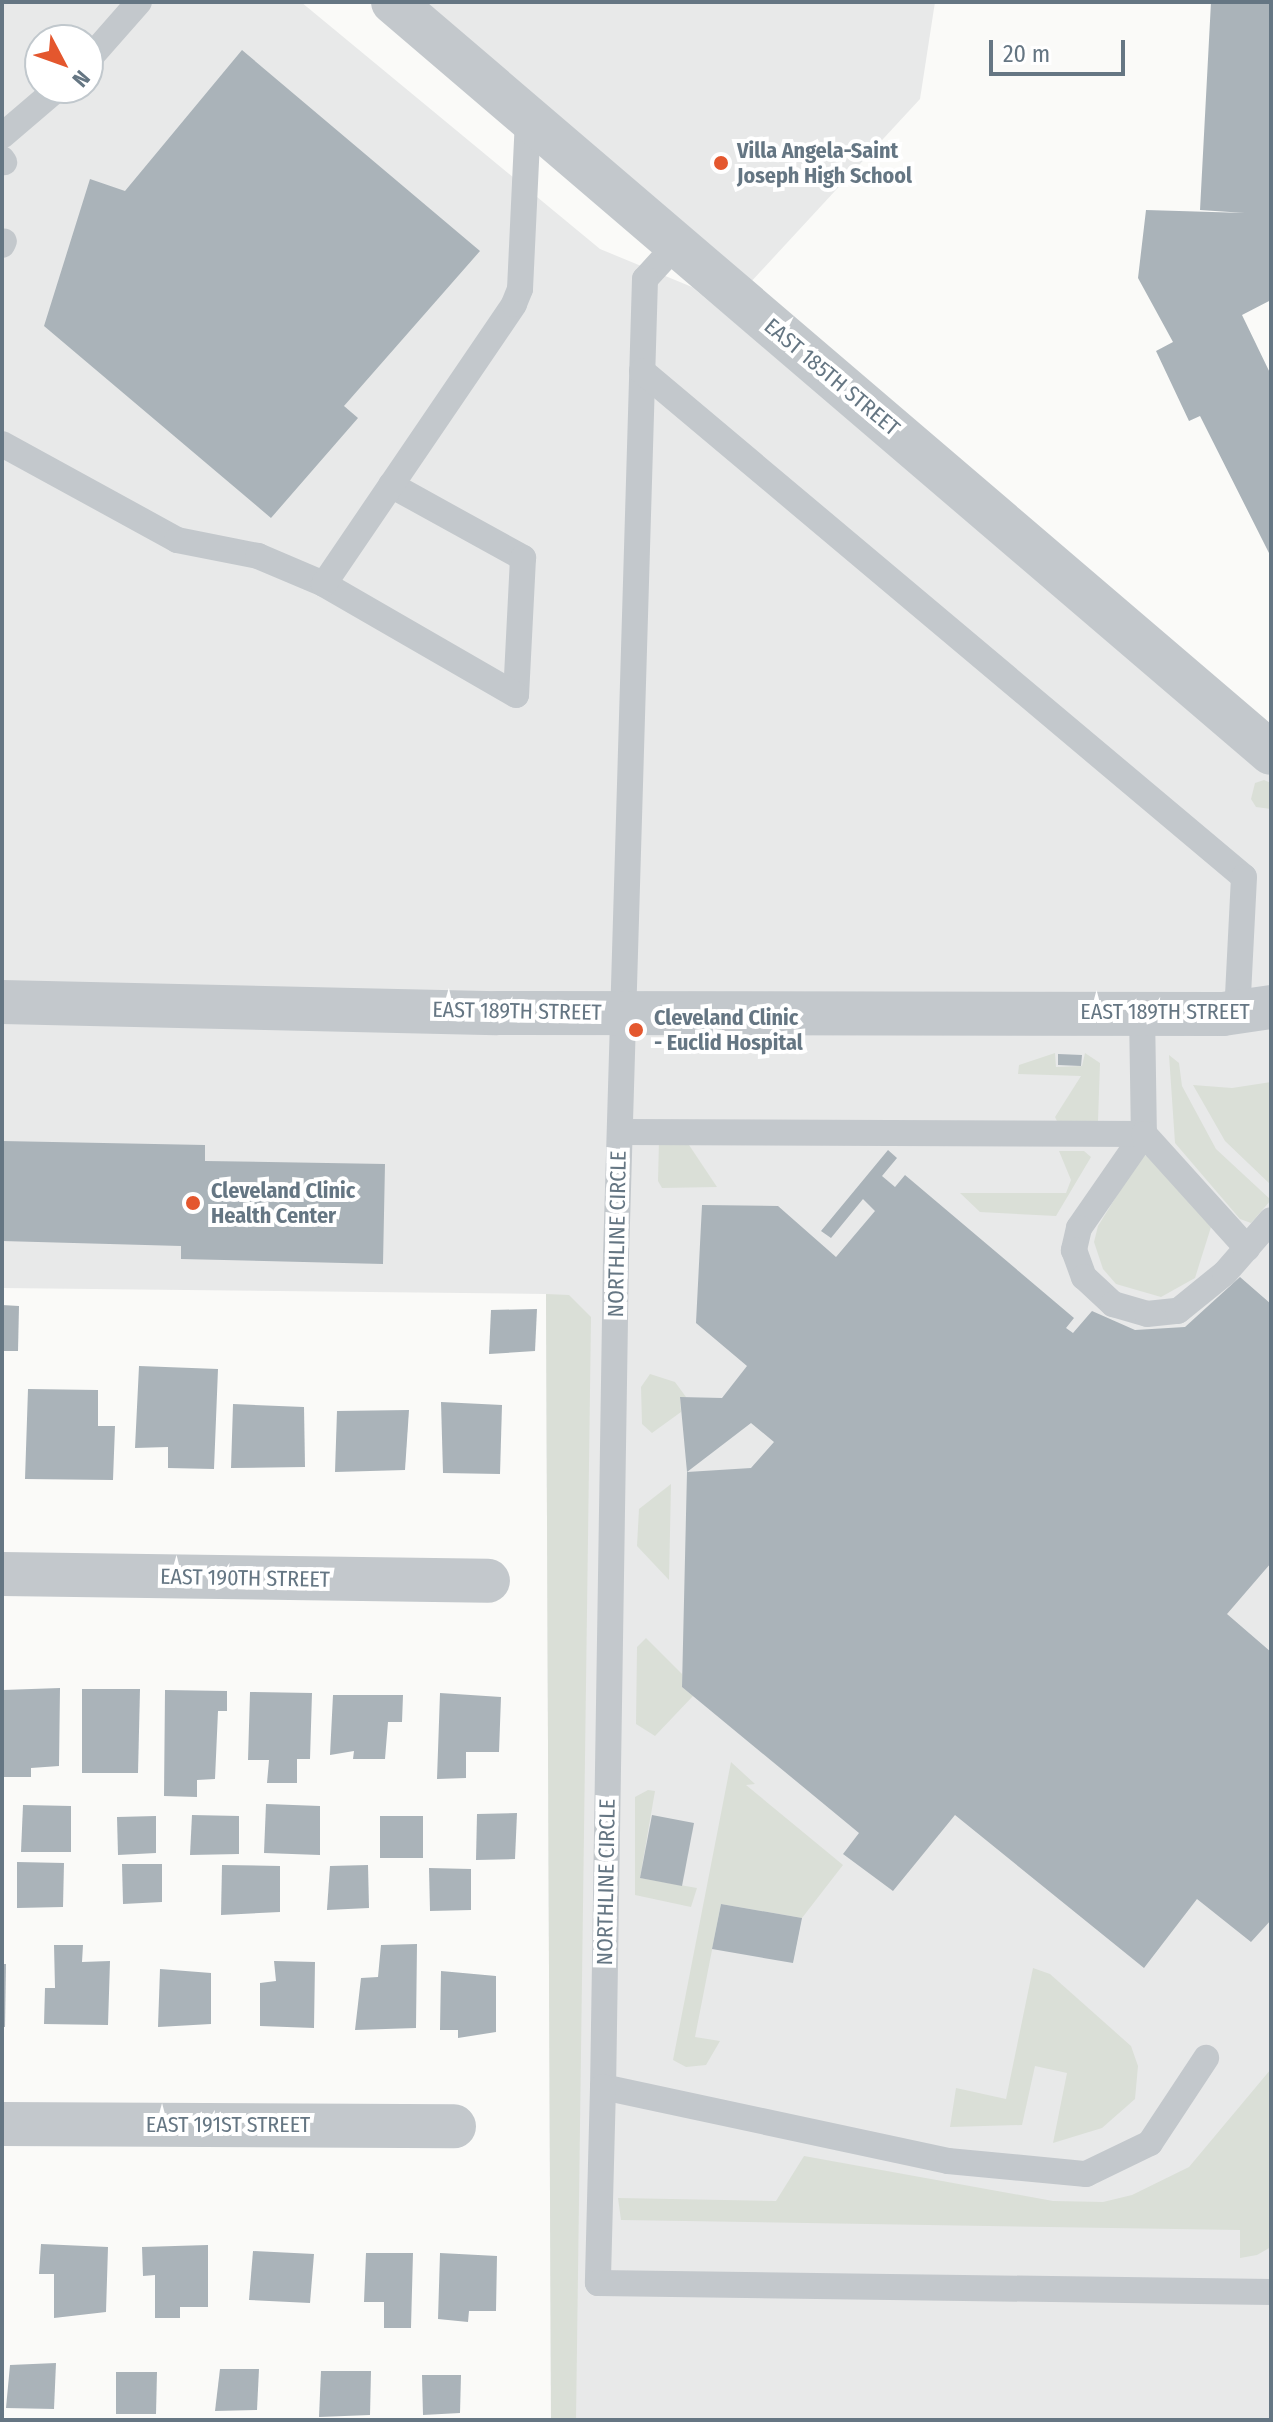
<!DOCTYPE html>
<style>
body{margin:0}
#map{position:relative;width:1273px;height:2422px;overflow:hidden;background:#fafaf8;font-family:"Fira Sans Condensed",sans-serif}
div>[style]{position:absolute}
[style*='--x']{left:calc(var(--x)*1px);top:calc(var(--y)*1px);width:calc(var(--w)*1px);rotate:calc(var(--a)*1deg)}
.built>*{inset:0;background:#e8e9e9}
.green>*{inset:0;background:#dadfd7}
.building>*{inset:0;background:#aab3b9}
.service>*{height:26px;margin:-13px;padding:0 13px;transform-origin:13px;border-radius:13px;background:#c3c8cc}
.minor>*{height:44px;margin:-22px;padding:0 22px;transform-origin:22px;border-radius:22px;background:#c3c8cc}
.tertiary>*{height:44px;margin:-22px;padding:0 22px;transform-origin:22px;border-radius:22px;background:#c3c8cc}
.dots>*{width:22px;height:22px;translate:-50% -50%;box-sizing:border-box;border:4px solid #fff;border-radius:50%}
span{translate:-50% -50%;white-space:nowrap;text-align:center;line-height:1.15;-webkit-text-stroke:8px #fff;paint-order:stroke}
.poi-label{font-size:22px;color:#657683;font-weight:700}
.left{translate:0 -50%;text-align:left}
.street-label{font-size:22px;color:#657683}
.frame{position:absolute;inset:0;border:4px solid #657683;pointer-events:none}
.north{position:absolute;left:24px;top:24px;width:80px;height:80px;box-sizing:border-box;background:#fff;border:2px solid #c1c8cd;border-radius:50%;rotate:131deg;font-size:22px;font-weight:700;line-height:32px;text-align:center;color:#657683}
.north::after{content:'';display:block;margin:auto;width:28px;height:36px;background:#e4572e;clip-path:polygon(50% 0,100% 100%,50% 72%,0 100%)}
.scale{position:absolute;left:989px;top:40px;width:136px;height:36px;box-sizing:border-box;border:4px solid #657683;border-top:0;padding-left:10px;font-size:24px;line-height:28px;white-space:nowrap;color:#657683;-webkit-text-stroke:6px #fff;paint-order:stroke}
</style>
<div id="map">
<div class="built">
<div style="clip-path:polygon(evenodd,2px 2px,301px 2px,600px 249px,692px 287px,1271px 772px,1271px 2420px,551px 2420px,546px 1294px,2px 1288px,2px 2px,40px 40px,88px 40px,88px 88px,40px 88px,40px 40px)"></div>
<div style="clip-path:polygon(393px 2px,935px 2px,920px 99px,737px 297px)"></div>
</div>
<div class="green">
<div style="clip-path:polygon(1264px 780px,1271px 783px,1271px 809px,1256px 807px,1251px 799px,1255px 783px)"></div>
<div style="clip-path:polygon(1055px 1053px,1056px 1067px,1082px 1066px,1085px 1053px,1100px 1063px,1098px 1121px,1058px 1123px,1055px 1117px,1081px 1076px,1018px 1074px,1019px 1065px)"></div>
<div style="clip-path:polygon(1169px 1055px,1179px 1063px,1182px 1086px,1216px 1149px,1271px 1200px,1251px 1223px,1240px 1219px,1175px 1143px)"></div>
<div style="clip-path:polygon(1271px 1082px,1271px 1185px,1225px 1141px,1193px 1085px,1232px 1088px)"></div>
<div style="clip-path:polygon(659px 1140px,689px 1145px,717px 1187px,662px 1188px,658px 1181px)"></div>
<div style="clip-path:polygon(1059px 1151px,1084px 1151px,1091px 1157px,1056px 1216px,980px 1212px,960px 1193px,1066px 1193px,1071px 1180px)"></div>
<div style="clip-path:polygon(1142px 1155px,1150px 1156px,1211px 1227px,1195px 1278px,1161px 1297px,1116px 1284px,1103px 1269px,1094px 1242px,1098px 1226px)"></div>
<div style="clip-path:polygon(546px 1294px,569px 1295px,591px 1317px,576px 2420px,551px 2420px)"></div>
<div style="clip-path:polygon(650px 1374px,675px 1382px,686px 1397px,680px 1398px,681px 1412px,652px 1433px,642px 1424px,641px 1387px)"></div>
<div style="clip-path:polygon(671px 1484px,669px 1580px,637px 1546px,639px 1509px)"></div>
<div style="clip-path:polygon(646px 1638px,682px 1674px,682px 1687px,693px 1696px,655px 1736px,636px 1724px,637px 1647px)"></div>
<div style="clip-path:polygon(731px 1762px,755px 1784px,746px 1785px,843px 1865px,802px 1918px,721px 1904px,695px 2037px,720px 2041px,706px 2065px,686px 2067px,673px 2060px)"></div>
<div style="clip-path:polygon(648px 1790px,655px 1791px,640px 1878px,697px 1888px,691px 1907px,635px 1895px,635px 1797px)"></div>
<div style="clip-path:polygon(1033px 1968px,1050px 1974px,1131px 2046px,1138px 2066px,1135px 2099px,1102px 2128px,1053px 2143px,1067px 2073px,1035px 2066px,1022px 2125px,950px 2127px,956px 2088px,1006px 2099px)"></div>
<div style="clip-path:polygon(1271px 2069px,1271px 2247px,1257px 2255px,1240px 2258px,1240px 2230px,621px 2220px,618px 2198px,776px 2201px,804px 2156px,1053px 2201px,1103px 2202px,1132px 2195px,1189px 2167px)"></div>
</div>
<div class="building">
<div style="clip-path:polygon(1211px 2px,1271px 2px,1271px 300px,1242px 315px,1271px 375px,1271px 557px,1200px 416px,1189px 421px,1156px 351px,1173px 342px,1138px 278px,1146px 210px,1245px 213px,1200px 210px)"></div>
<div style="clip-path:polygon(242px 50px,480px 251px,344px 406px,358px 418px,271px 518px,44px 326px,90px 179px,125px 191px)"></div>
<div style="clip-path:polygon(1058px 1054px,1082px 1055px,1081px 1066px,1058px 1065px)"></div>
<div style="clip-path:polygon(2px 1141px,205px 1145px,205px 1161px,385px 1164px,383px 1264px,181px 1259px,181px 1246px,2px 1241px)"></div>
<div style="clip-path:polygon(evenodd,888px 1150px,897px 1158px,882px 1176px,895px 1187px,905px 1175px,1074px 1318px,1066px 1328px,1073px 1333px,1092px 1311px,1135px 1330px,1185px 1327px,1240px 1277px,1271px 1304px,1271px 1563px,1227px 1614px,1271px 1652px,1271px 1920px,1251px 1942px,1197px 1899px,1144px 1968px,955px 1815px,893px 1891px,843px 1854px,859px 1833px,682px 1687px,687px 1472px,680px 1397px,722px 1398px,747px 1366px,696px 1323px,702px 1205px,778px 1206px,836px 1257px,875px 1211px,863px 1199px,831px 1238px,821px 1231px,888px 1150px,751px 1423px,774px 1442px,751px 1468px,687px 1472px,751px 1423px)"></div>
<div style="clip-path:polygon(2px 1305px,19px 1306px,18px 1351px,2px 1351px)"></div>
<div style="clip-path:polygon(537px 1309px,535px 1351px,489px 1354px,491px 1310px)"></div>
<div style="clip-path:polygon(139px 1366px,218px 1369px,214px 1469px,168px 1468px,168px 1447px,135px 1448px)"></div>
<div style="clip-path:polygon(28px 1389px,98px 1390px,98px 1426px,115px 1426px,113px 1480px,25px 1479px)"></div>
<div style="clip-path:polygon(441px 1402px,502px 1405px,500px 1474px,443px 1473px)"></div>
<div style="clip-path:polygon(233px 1404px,304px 1407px,305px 1467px,231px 1468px)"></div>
<div style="clip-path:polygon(409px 1410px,405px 1470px,335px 1472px,337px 1411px)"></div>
<div style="clip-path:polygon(60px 1688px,59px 1766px,31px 1768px,31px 1777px,2px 1777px,3px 1690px)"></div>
<div style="clip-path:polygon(82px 1689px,140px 1689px,138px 1773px,82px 1773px)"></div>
<div style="clip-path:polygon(165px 1690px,227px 1691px,227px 1711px,218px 1711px,215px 1779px,197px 1780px,197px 1797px,164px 1796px)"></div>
<div style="clip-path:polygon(250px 1692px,312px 1693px,310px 1759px,297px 1759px,297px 1783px,267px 1783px,269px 1760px,248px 1760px)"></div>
<div style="clip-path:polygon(440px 1693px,501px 1697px,499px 1752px,466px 1752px,466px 1778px,437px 1779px)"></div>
<div style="clip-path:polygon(333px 1695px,403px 1695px,402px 1722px,388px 1722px,385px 1759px,353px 1759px,354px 1751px,330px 1755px)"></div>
<div style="clip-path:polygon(266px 1804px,320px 1806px,320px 1855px,264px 1853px)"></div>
<div style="clip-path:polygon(23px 1805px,71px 1806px,71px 1852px,21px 1852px)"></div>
<div style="clip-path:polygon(517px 1813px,515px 1859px,476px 1860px,477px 1814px)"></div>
<div style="clip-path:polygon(192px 1815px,239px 1816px,239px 1854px,190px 1855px)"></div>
<div style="clip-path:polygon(652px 1815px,694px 1823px,682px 1886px,640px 1878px)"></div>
<div style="clip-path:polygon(156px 1816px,156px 1853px,118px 1855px,117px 1817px)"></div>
<div style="clip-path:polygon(380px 1816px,423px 1816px,423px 1858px,380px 1858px)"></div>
<div style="clip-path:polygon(17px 1862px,64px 1863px,63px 1907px,17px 1908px)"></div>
<div style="clip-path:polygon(122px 1864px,162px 1864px,162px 1902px,123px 1904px)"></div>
<div style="clip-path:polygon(222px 1865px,280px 1866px,280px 1912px,221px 1915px)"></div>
<div style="clip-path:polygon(368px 1865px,369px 1908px,327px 1910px,330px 1866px)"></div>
<div style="clip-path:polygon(429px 1868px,471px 1869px,471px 1910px,430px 1911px)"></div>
<div style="clip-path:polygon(721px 1904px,802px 1918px,793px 1963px,712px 1949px)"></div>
<div style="clip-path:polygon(417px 1944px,416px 2028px,355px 2030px,361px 1978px,378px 1977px,381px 1945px)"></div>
<div style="clip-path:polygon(54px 1945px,83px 1945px,82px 1962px,110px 1961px,108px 2025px,44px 2024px,45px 1988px,55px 1988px)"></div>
<div style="clip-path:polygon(274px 1961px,315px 1962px,314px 2028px,260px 2026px,260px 1983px,276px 1981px)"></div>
<div style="clip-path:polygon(2px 1964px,6px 1964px,5px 2027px,2px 2027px)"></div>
<div style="clip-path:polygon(160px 1969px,211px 1973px,211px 2024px,158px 2027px)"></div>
<div style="clip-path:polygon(441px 1971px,496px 1976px,496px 2032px,458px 2038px,458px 2030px,440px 2030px)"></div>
<div style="clip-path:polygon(41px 2244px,108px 2247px,106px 2312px,54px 2318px,54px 2274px,39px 2274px)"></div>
<div style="clip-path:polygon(208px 2245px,208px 2307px,180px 2307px,180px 2318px,155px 2318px,155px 2275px,143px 2276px,142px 2247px)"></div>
<div style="clip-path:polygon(253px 2251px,314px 2254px,310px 2303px,249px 2300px)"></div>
<div style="clip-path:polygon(366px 2253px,413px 2253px,411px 2328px,384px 2328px,384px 2302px,364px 2302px)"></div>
<div style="clip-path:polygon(440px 2253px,497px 2256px,496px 2311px,469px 2311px,468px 2322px,438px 2319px)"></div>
<div style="clip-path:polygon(56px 2363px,54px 2409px,6px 2408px,10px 2365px)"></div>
<div style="clip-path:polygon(220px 2369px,259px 2369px,257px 2410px,215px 2411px)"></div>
<div style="clip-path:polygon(321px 2371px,371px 2371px,370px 2415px,319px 2417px)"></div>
<div style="clip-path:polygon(116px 2372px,157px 2372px,156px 2414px,116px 2414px)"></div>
<div style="clip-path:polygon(422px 2375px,461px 2375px,460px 2413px,423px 2415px)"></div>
</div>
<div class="service">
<div style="--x:88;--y:60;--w:77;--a:-48.7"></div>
<div style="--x:2;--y:136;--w:74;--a:-40.6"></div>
<div style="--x:2;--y:159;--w:4;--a:56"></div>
<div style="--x:677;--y:244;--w:47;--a:132.4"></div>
<div style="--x:645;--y:279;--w:975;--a:91.7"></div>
<div style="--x:616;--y:1254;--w:833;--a:90.89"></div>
<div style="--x:603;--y:2087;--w:353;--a:12.1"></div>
<div style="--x:948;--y:2161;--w:139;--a:5.4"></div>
<div style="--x:1086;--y:2174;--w:71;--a:-25.8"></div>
<div style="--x:1150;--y:2143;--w:102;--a:-56.6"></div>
<div style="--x:2;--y:245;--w:4;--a:-63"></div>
<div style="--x:642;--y:371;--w:786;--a:40.05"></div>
<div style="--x:1244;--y:877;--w:136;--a:92.9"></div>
<div style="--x:2;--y:444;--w:200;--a:28.7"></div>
<div style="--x:177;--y:540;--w:83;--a:11.2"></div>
<div style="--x:258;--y:556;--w:72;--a:23"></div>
<div style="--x:391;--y:485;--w:151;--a:28.9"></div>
<div style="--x:523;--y:558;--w:137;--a:92.9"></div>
<div style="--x:516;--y:695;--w:222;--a:-150"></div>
<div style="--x:324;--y:584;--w:338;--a:-55.8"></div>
<div style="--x:514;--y:304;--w:16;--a:-68"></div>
<div style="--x:520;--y:289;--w:169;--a:-87.3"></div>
<div style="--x:1142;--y:1012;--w:122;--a:89.1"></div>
<div style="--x:1144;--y:1134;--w:114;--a:124.7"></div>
<div style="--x:1079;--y:1228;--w:23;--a:103"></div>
<div style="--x:1074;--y:1250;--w:29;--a:70"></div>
<div style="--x:1084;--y:1277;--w:40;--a:43"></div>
<div style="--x:1113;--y:1304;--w:35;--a:16"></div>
<div style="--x:1147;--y:1314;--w:31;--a:-6"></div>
<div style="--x:1178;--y:1311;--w:60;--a:-39"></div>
<div style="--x:1225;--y:1273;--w:70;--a:-49"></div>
<div style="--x:620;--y:1132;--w:524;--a:0.22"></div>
<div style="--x:1144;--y:1134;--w:154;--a:47.9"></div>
<div style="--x:603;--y:2087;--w:196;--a:91.5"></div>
<div style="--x:598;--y:2283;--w:673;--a:0.77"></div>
</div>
<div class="minor">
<div style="--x:2;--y:1002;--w:495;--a:1.3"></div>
<div style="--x:497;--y:1013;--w:726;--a:0.08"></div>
<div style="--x:1223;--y:1014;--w:49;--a:-8.3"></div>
<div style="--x:2;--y:1574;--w:486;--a:0.8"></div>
<div style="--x:2;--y:2124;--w:452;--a:0.3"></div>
</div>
<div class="tertiary">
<div style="--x:393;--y:2;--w:1155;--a:40.54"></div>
</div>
<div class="dots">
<div style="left:721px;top:163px;background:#e4572e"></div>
<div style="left:636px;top:1030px;background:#e4572e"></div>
<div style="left:193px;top:1203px;background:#e4572e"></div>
</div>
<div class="poi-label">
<span class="left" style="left:737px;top:163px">Villa Angela-Saint<br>Joseph High School</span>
<span class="left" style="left:654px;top:1030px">Cleveland Clinic<br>- Euclid Hospital</span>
<span class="left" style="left:211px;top:1203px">Cleveland Clinic<br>Health Center</span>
</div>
<div class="street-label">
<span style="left:832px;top:377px;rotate:40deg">EAST 185TH STREET</span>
<span style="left:517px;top:1011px;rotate:1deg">EAST 189TH STREET</span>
<span style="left:1165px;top:1012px">EAST 189TH STREET</span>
<span style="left:617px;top:1234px;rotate:-89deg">NORTHLINE CIRCLE</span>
<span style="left:245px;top:1578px;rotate:1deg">EAST 190TH STREET</span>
<span style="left:606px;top:1882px;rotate:-89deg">NORTHLINE CIRCLE</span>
<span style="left:228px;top:2125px">EAST 191ST STREET</span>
</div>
<div class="frame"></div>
<div class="north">N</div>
<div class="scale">20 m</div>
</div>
